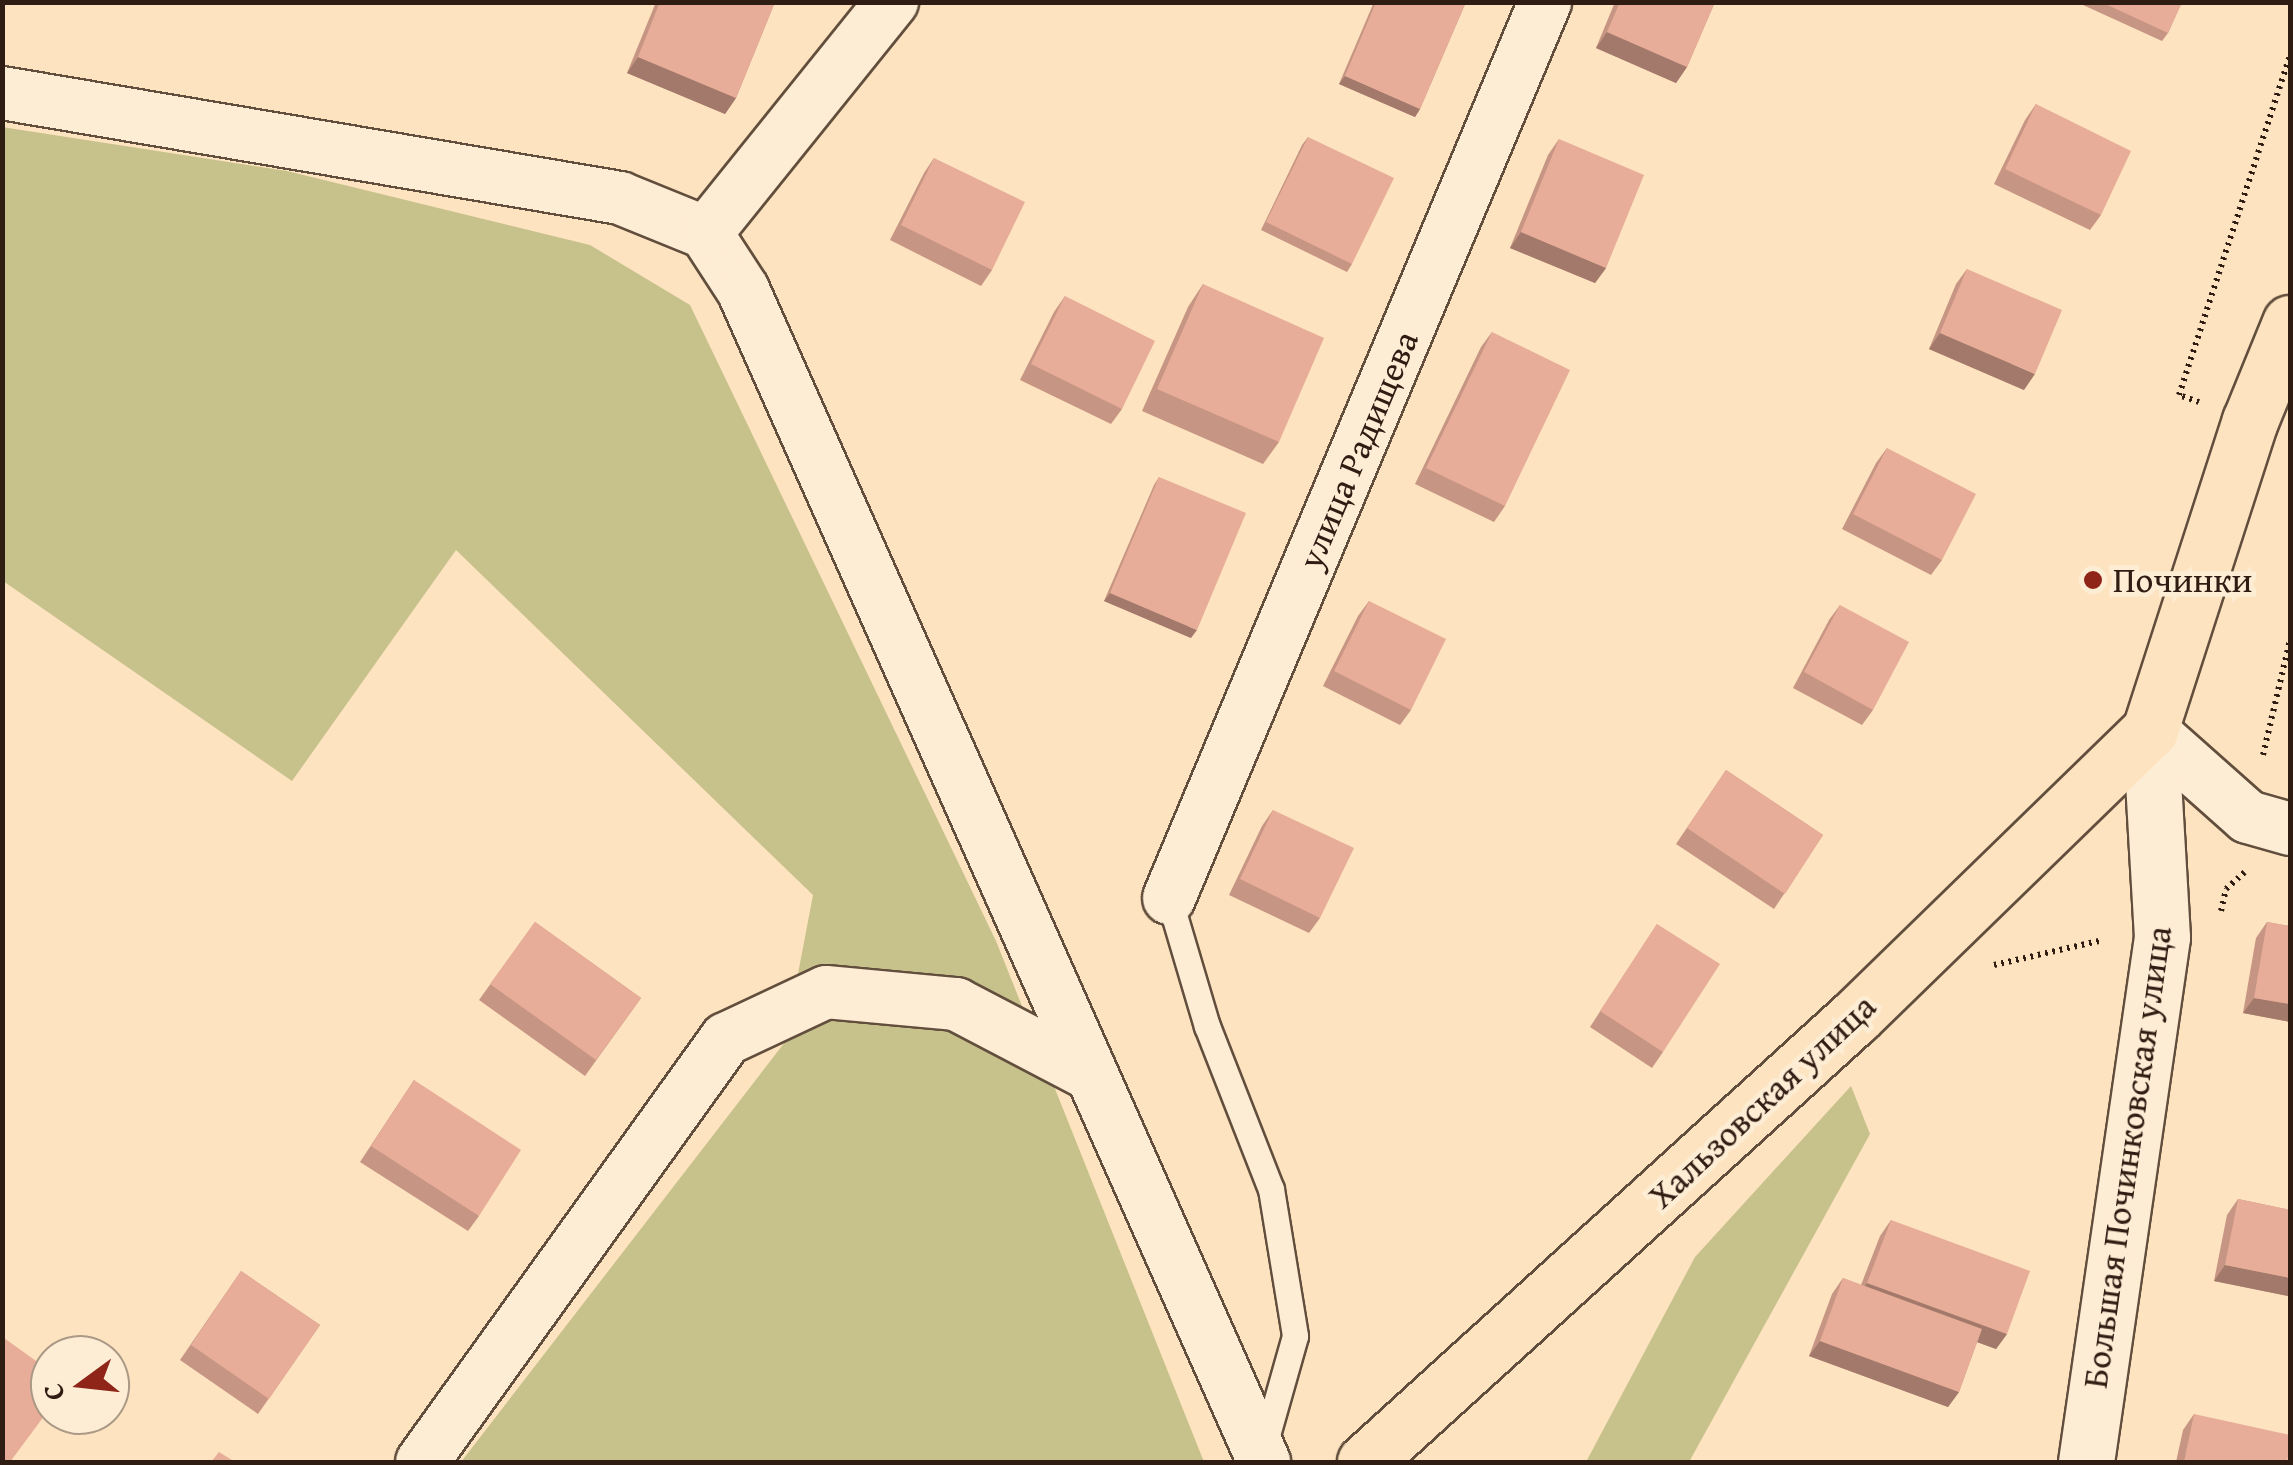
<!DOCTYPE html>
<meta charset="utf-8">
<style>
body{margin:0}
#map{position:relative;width:2293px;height:1465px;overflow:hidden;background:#fde3bf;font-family:"Gentium Book Plus",serif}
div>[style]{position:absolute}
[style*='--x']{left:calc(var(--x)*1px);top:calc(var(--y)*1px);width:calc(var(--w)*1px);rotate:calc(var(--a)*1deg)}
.green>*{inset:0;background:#c7c18c}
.path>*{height:6px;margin-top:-3px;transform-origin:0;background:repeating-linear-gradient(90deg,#2f1c12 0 2.5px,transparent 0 7.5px)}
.roads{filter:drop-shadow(2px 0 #624e3d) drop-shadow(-2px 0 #624e3d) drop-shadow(0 2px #624e3d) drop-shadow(0 -2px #624e3d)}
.service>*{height:25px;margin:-12.5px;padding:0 12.5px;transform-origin:12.5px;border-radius:12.5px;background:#feedd5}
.minor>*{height:52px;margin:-26px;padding:0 26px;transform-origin:26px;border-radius:26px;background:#feedd5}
.tertiary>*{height:55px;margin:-27.5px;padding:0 27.5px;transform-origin:27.5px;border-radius:27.5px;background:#feedd5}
.primary>*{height:55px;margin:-27.5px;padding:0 27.5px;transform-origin:27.5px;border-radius:27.5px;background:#fde3bf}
.wall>*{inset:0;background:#c79583}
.shaded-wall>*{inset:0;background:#a2796a}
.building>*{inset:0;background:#e7ad98}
.dots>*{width:28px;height:28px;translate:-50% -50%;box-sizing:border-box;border:5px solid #feedd5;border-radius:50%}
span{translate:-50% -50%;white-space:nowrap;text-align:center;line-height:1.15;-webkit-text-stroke:9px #feedd5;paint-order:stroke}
.street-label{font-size:35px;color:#2f1c12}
.poi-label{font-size:35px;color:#2f1c12}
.left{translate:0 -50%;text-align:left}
.frame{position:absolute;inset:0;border:5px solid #2f1c12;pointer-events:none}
.north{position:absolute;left:30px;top:1335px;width:100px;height:100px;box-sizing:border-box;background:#feedd5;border:2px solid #ab9987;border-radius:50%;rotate:255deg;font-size:28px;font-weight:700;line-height:40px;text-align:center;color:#2f1c12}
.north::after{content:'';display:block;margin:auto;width:35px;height:45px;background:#8f2418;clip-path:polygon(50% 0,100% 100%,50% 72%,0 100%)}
</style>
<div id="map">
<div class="green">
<div style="clip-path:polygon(2px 127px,287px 171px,590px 245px,690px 305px,996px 941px,1204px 1462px,461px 1462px,785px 1042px,813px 895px,456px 550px,292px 781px,3px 581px)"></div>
<div style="clip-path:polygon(1851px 1086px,1870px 1134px,1689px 1462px,1586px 1462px,1695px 1257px)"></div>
</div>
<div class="path">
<div style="--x:2199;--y:402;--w:21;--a:-161"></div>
<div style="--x:2179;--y:395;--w:358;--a:-71.9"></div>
<div style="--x:2263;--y:755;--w:118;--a:-76.8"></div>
<div style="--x:2221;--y:911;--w:23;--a:-77"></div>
<div style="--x:2226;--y:889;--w:25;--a:-42"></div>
<div style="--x:1994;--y:965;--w:112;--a:-12.9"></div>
</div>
<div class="roads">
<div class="service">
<div style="--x:1169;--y:898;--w:134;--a:73.5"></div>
<div style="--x:1207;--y:1026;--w:175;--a:68.6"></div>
<div style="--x:1271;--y:1189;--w:149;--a:80.7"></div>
<div style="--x:1295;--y:1336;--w:117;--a:105.8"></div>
</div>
<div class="minor">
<div style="--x:2;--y:93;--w:627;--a:9.64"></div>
<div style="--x:620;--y:198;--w:93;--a:22.1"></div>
<div style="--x:706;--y:233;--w:68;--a:57"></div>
<div style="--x:743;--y:290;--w:1283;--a:66.03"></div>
<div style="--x:706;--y:233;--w:297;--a:-51.2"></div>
<div style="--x:2150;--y:730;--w:131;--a:41.6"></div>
<div style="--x:2248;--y:817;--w:44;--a:15.9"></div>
<div style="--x:1169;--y:898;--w:972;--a:-67.23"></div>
<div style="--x:422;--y:1462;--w:521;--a:-54.3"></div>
<div style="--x:726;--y:1039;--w:110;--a:-25.2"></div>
<div style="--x:826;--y:992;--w:131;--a:5.3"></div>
<div style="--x:956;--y:1004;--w:153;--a:27.6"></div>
</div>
<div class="tertiary">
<div style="--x:2086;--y:1462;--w:530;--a:-81.76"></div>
<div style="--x:2162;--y:937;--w:207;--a:-93.3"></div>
</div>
<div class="primary">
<div style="--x:1365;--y:1462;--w:663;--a:-42.25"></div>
<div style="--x:1856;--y:1016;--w:410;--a:-44.2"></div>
<div style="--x:2150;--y:730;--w:325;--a:-72.1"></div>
<div style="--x:2250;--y:421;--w:106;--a:-67.8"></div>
</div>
</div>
<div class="wall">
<div style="clip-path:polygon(656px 2px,775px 2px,736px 98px,725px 114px,627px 73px)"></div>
<div style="clip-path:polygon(1374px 2px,1466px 2px,1420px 109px,1415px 117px,1339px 84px)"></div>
<div style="clip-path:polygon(1615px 2px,1715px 2px,1687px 67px,1676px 83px,1596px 48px)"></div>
<div style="clip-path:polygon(2084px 2px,2182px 2px,2168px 33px,2162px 41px,2083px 5px)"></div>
<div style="clip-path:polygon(2036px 104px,2101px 215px,2090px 230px,1994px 184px,2025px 120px)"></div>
<div style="clip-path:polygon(1308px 137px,1352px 264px,1347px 272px,1261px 230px,1302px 145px)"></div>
<div style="clip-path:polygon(1559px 139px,1606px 268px,1595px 283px,1510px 248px,1548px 155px)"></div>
<div style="clip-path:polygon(934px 158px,992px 270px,981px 286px,890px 240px,924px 173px)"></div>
<div style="clip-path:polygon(1967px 269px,2024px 390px,1929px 349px,1956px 284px)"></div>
<div style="clip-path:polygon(1203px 284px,1279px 442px,1263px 464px,1142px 411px,1188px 307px)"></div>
<div style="clip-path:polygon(1065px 296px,1122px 409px,1111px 424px,1020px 380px,1054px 312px)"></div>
<div style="clip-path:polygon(1492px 332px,1505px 506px,1494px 522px,1415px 484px,1481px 347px)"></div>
<div style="clip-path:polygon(1887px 448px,1942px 560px,1931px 575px,1842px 529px,1876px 463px)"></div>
<div style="clip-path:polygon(1159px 477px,1191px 638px,1104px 601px,1154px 485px)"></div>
<div style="clip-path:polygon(1369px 601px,1411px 710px,1400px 725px,1323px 686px,1358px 616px)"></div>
<div style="clip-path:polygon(1840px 605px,1873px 710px,1862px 725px,1793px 688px,1829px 620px)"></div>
<div style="clip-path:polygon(1726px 770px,1823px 835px,1774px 909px,1676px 844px)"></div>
<div style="clip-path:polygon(1273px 810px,1320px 918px,1309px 933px,1229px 895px,1262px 826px)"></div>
<div style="clip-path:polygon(535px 922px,641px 998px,585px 1076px,479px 1000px)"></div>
<div style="clip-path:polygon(2267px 922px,2290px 926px,2290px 1022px,2243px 1013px,2256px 938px)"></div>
<div style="clip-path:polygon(1657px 924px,1663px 1052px,1652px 1068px,1590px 1027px)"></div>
<div style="clip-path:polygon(414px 1080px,479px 1216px,468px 1231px,360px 1162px)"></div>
<div style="clip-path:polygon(2238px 1199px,2290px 1210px,2290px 1292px,2288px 1296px,2214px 1281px,2227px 1215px)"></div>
<div style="clip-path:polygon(1891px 1220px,2007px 1334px,1996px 1349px,1977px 1342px,1959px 1392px,1948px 1407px,1809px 1356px,1832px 1294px,1843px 1278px,1861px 1285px,1880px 1236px)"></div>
<div style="clip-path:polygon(241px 1271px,320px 1325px,258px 1414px,180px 1360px)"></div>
<div style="clip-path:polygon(2194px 1414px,2287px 1462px,2176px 1462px,2183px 1430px)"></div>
</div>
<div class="shaded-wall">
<div style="clip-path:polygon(1607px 32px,1687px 67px,1676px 83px,1596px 48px)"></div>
<div style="clip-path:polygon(638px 57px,736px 98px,725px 114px,627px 73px)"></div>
<div style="clip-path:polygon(1345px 76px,1420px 109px,1415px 117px,1339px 84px)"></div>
<div style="clip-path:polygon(1521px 232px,1606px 268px,1595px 283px,1510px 248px)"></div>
<div style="clip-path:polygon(1940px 333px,2035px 374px,2024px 390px,1929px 349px)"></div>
<div style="clip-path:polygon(1110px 593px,1197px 630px,1191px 638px,1104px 601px)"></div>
<div style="clip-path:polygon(2254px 998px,2290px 1004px,2290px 1022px,2243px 1013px)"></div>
<div style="clip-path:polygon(2225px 1265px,2290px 1278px,2290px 1292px,2288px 1296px,2214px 1281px)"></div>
<div style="clip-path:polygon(1867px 1283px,2007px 1334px,1996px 1349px,1856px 1298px)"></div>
<div style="clip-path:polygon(1820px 1341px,1959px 1392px,1948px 1407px,1809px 1356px)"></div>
</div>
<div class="building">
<div style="clip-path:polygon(660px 2px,775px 2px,736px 98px,638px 57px)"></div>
<div style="clip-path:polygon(1376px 2px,1466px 2px,1420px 109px,1345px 76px)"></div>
<div style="clip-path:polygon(1620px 2px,1715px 2px,1687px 67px,1607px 32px)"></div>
<div style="clip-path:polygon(2101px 2px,2182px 2px,2168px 33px)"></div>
<div style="clip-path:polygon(2036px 104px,2131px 151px,2101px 215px,2005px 169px)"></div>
<div style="clip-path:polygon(1308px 137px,1394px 178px,1352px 264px,1266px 222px)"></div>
<div style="clip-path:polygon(1559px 139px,1644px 175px,1606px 268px,1521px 232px)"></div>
<div style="clip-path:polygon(934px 158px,1025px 202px,992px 270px,901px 225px)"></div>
<div style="clip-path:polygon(1967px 269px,2062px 310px,2035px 374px,1940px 333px)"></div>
<div style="clip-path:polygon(1203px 284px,1324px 338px,1279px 442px,1157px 389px)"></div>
<div style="clip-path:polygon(1065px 296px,1155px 341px,1122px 409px,1031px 364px)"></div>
<div style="clip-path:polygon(1492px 332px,1570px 370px,1505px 506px,1426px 468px)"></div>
<div style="clip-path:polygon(1887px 448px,1976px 494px,1942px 560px,1853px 514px)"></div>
<div style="clip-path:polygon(1159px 477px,1246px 513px,1197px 630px,1110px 593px)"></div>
<div style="clip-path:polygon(1369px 601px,1446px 639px,1411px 710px,1334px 671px)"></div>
<div style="clip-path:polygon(1840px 605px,1909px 642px,1873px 710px,1804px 672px)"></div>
<div style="clip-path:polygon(1726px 770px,1823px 835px,1785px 894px,1687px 828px)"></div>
<div style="clip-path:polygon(1273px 810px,1354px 848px,1320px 918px,1240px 879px)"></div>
<div style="clip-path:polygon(535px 922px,641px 998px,596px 1060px,490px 984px)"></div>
<div style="clip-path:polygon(2267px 922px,2290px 926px,2290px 1004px,2254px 998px)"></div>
<div style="clip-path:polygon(1657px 924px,1720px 964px,1663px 1052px,1600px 1011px)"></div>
<div style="clip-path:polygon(414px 1080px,521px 1150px,479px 1216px,371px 1146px)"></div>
<div style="clip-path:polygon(2238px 1199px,2290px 1210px,2290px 1278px,2225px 1265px)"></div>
<div style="clip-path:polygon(1891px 1220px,2030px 1271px,2007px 1334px,1867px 1283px)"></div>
<div style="clip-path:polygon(241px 1271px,320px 1325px,269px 1399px,191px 1345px)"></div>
<div style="clip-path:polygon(1843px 1278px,1982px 1329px,1959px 1392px,1820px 1341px)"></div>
<div style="clip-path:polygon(4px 1338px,50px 1371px,50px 1408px,10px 1462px,2px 1462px,2px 1340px)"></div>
<div style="clip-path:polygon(2194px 1414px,2290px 1435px,2290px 1447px,2287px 1462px,2184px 1462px)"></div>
<div style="clip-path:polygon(219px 1452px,235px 1462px,211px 1462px)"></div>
</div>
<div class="dots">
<div style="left:2093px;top:580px;background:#8f2418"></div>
</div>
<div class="street-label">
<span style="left:1358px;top:450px;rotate:-67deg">улица Радищева</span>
<span style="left:1762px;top:1101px;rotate:-43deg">Хальзовская улица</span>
<span style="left:2127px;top:1157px;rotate:-82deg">Большая Починковская улица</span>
</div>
<div class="poi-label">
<span class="left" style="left:2113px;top:580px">Починки</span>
</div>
<div class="frame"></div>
<div class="north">С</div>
</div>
